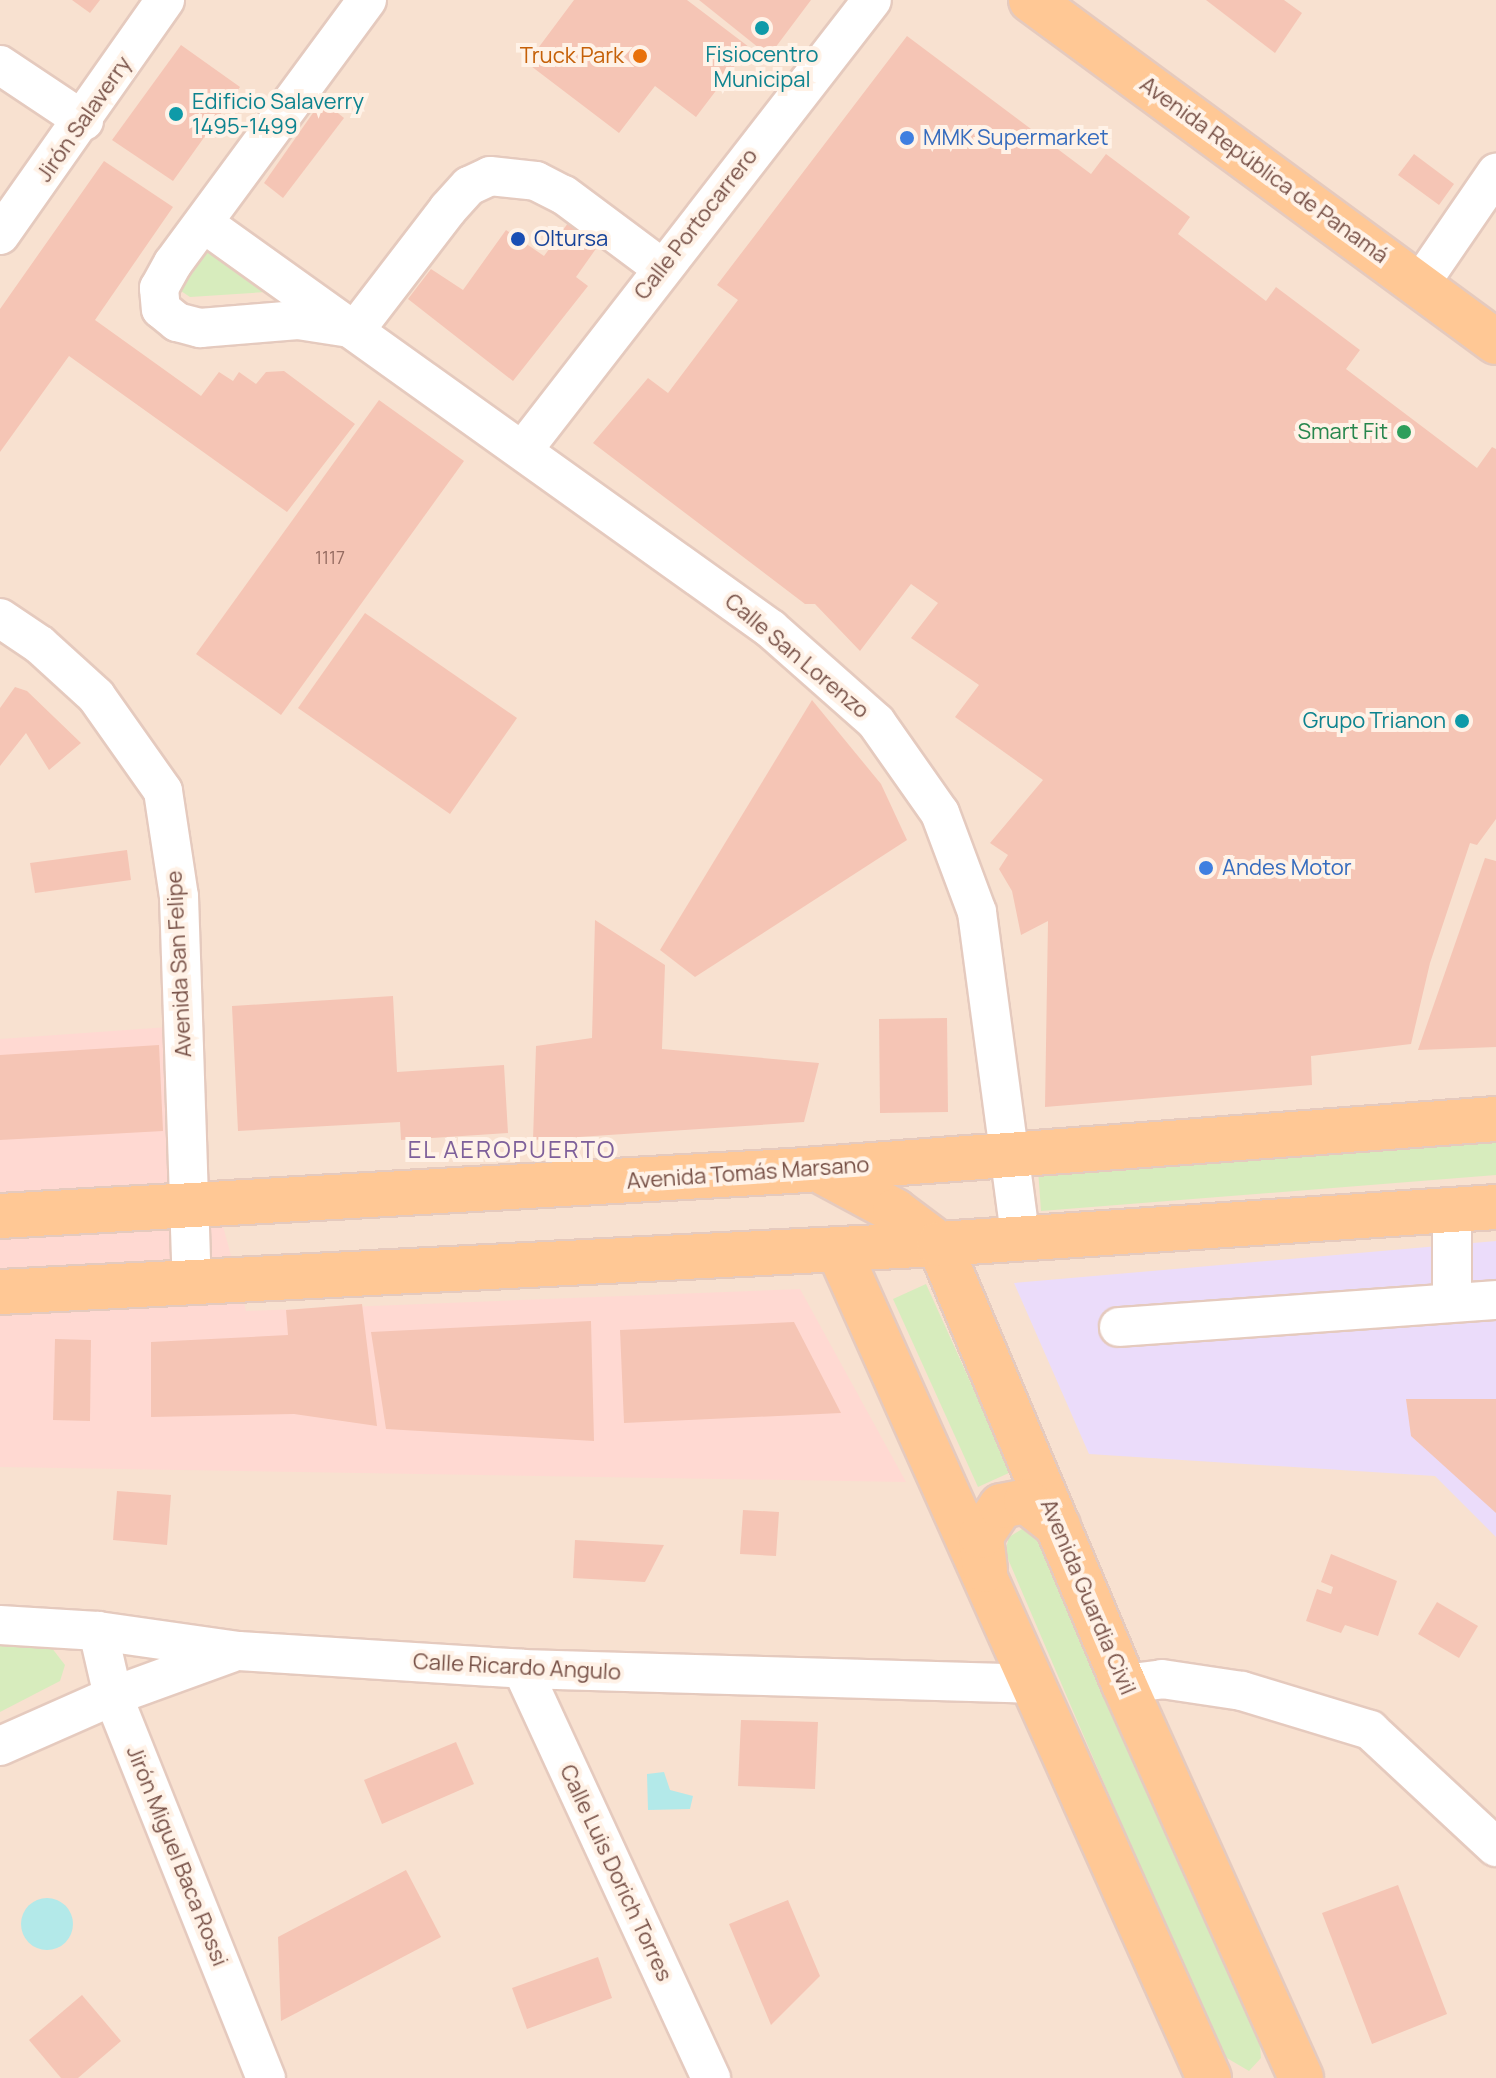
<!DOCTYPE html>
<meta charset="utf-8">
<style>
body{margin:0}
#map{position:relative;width:1496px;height:2078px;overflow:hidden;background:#feeedf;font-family:Manrope,sans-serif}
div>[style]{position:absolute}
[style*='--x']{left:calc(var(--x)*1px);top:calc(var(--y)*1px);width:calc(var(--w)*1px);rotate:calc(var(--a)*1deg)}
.residential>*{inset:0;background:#f8e1d0}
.commercial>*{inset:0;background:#ffd9d2}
.education>*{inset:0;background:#ebdcfa}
.green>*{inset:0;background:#d7ecbd}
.water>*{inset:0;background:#b3e9e9}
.round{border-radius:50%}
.building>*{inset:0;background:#f5c5b5}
.roads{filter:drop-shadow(2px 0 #e5cabe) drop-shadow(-2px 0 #e5cabe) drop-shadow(0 2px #e5cabe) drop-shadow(0 -2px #e5cabe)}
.minor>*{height:38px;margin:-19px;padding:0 19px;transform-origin:19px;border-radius:19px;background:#fff}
.major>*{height:44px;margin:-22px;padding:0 22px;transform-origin:22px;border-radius:22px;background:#ffc895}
.dots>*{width:22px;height:22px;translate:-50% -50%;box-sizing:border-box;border:4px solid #fff2e7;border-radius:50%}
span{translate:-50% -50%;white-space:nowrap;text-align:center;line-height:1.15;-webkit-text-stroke:8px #fff2e7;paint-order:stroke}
.number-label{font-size:18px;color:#966c61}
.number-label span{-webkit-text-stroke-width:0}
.culture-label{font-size:22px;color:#0d838f}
.left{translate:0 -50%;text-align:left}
.right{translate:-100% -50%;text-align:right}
.food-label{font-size:22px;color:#c56008}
.street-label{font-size:22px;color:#764f45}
.shop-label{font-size:22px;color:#366cbe}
.transit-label{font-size:22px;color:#164399}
.leisure-label{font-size:22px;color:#27864d}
.neighbourhood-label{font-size:24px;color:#7e609a;letter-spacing:2px}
</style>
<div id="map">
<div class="residential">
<div style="clip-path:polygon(0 0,1496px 0,1496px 2078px,0 2078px)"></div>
</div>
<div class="commercial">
<div style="clip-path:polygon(169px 1027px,246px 1311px,800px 1289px,906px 1482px,0 1467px,0 1039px)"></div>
</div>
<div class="education">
<div style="clip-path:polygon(1496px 1241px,1496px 1537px,1435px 1476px,1089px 1454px,1014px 1283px)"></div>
</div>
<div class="green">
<div style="clip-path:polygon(199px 249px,207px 250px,266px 292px,190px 297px,178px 289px)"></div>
<div style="clip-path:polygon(1496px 1139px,1496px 1175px,1041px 1211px,1038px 1169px)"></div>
<div style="clip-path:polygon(926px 1284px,1011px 1472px,978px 1487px,893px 1299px)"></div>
<div style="clip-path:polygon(1027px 1526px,1044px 1539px,1259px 2034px,1261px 2058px,1249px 2071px,1220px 2054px,1005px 1552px,1009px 1537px)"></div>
<div style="clip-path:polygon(0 1637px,48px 1643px,65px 1665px,60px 1681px,0 1712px)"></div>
</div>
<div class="water">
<div style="clip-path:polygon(664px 1772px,670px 1790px,693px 1796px,690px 1809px,648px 1810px,647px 1774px)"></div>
<div class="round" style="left:21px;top:1898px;width:52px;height:52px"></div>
</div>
<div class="building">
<div style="clip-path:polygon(72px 0,100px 0,90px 13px)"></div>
<div style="clip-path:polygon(574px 0,687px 0,749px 47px,696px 117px,655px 86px,619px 133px,527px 63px)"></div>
<div style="clip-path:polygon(699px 0,811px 0,769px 56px)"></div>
<div style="clip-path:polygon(1206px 0,1284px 0,1302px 13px,1275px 53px)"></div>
<div style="clip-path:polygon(907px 36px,1091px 174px,1106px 154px,1190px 217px,1178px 234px,1266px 301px,1276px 287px,1360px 350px,1346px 369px,1477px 468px,1492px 447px,1496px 449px,1496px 819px,1477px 845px,1470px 843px,1430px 963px,1411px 1044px,1311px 1056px,1312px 1085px,1045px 1107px,1048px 921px,1021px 935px,1012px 891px,999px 869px,1008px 855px,990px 843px,1043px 780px,955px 717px,979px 685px,911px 638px,938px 603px,911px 584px,860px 651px,815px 604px,805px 604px,593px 443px,648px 378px,668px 393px,738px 300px,717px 285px)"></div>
<div style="clip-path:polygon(181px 45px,240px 87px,173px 181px,112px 140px)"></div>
<div style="clip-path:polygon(322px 100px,344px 118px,283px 198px,264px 183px)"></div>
<div style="clip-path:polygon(1414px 154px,1454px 184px,1439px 205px,1398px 175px)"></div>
<div style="clip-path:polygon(104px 161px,173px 207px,95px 320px,201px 396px,219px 372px,233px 381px,239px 372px,256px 384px,266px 372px,284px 371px,355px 424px,287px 512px,69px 356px,0 452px,0 309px)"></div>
<div style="clip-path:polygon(571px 219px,600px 243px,576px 277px,588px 286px,513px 381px,408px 299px,431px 269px,463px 290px,506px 230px,544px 256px)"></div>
<div style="clip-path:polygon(379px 400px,464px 461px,281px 715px,196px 654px)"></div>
<div style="clip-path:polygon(365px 613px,517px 718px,450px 814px,298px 708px)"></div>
<div style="clip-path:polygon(15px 687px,27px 691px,81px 743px,49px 770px,26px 733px,0 766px,0 708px)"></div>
<div style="clip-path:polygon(812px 700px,881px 784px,907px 840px,695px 977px,660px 950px)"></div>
<div style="clip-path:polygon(127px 850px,131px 880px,35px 893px,30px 863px)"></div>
<div style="clip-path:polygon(1485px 858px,1496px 861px,1496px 1047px,1418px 1050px)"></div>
<div style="clip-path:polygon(595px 920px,665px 965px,662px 1049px,819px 1063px,804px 1122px,533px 1140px,536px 1046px,592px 1038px)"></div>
<div style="clip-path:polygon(393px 996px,397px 1072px,504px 1065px,508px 1133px,401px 1140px,400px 1122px,238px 1131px,232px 1006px)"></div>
<div style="clip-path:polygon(947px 1018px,948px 1112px,880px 1113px,879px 1019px)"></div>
<div style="clip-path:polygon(159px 1045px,163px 1131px,0 1140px,0 1055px)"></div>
<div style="clip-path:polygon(362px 1304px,377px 1426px,294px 1414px,151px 1417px,151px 1342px,288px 1335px,286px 1310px)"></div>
<div style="clip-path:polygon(591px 1321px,594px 1441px,386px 1429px,371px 1332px)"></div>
<div style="clip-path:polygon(794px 1322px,841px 1413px,624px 1423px,620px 1330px)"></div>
<div style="clip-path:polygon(55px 1339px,91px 1340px,90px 1421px,53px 1420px)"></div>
<div style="clip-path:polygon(1406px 1399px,1496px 1399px,1496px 1513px,1411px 1436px)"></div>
<div style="clip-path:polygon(117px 1491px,171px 1495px,167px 1545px,113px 1540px)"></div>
<div style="clip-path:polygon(743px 1510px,779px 1512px,776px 1556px,740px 1554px)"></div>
<div style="clip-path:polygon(575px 1540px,664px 1545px,645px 1582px,573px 1578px)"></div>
<div style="clip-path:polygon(1331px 1554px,1397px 1581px,1378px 1636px,1345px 1625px,1341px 1633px,1306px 1621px,1317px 1589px,1331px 1594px,1333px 1587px,1321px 1582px)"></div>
<div style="clip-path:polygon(1437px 1602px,1478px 1626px,1459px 1658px,1418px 1634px)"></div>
<div style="clip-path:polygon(741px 1720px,818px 1722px,815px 1789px,738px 1786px)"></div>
<div style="clip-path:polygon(456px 1742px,474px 1784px,382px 1824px,364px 1780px)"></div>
<div style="clip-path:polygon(406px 1870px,441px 1937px,281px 2021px,278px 1937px)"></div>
<div style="clip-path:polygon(1398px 1885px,1447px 2014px,1372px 2044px,1322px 1913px)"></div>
<div style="clip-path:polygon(788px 1900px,820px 1976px,771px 2025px,729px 1924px)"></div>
<div style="clip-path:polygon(598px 1957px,612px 1998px,527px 2029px,512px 1988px)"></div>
<div style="clip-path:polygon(82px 1995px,121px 2041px,78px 2078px,61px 2078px,29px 2040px)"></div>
</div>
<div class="roads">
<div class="minor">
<div style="--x:367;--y:0;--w:327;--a:126.4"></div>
<div style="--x:173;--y:263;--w:29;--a:119"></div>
<div style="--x:159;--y:288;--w:21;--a:85"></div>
<div style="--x:161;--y:309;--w:21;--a:39"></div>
<div style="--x:177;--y:322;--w:24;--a:15"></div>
<div style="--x:200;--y:328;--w:98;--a:-4.7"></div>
<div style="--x:298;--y:320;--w:59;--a:8.8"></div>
<div style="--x:356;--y:329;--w:151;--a:-52.5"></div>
<div style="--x:448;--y:209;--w:31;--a:-48"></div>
<div style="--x:469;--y:186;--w:23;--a:-25"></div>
<div style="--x:490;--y:176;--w:46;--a:6.2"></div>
<div style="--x:536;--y:181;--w:31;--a:27"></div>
<div style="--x:564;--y:195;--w:122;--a:36.7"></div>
<div style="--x:0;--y:65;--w:101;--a:33.7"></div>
<div style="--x:206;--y:225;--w:695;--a:35.57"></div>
<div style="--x:771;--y:629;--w:140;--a:41.5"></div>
<div style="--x:876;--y:722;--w:111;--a:54.9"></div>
<div style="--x:940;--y:813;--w:106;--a:69.5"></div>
<div style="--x:977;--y:912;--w:326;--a:82.4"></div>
<div style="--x:0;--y:235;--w:287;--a:-54.9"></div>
<div style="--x:1420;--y:284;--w:135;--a:-55.6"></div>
<div style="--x:523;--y:450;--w:569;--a:-52.2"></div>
<div style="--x:0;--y:618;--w:48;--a:34"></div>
<div style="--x:40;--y:645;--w:76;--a:42.3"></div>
<div style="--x:96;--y:696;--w:116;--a:54.8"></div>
<div style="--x:163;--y:791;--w:107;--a:81.4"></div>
<div style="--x:179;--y:897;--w:386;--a:88.1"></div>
<div style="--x:1452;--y:1301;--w:90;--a:-90"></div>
<div style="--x:1119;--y:1327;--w:378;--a:-4.1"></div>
<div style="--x:0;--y:1625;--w:98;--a:3.5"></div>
<div style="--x:98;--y:1631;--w:142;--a:8.1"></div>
<div style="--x:239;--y:1651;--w:284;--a:3.6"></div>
<div style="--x:522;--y:1669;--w:513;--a:1.67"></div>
<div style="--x:98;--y:1631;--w:67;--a:77"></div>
<div style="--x:113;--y:1696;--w:412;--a:68.2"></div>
<div style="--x:522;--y:1669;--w:451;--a:65.2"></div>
<div style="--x:1124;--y:1684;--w:38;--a:-7"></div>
<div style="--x:1162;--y:1679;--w:81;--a:8.5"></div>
<div style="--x:1242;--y:1691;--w:134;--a:16.9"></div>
<div style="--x:1370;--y:1730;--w:172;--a:42.9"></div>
<div style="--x:0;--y:1746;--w:124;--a:-23.9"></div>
<div style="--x:113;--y:1696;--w:126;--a:-20"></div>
</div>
<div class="major">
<div style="--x:1031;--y:0;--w:577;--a:36.33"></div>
<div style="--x:817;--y:1169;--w:89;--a:28.3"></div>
<div style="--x:895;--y:1211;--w:55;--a:36.9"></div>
<div style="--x:939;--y:1244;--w:477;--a:67.2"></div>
<div style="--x:1124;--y:1684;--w:432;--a:65.8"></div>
<div style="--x:0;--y:1216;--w:792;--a:-3.26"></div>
<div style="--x:791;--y:1171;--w:707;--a:-4.22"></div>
<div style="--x:838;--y:1249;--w:908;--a:65.89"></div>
<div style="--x:0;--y:1292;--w:940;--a:-2.93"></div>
<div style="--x:939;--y:1244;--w:558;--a:-3.8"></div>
<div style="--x:985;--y:1570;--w:34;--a:-97"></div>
<div style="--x:981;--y:1536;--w:36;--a:-56"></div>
<div style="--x:1001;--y:1506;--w:25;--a:-11"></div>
<div style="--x:1026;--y:1501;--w:41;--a:38"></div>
</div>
</div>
<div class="dots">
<div style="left:762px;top:28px;background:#0f9aa8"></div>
<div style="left:640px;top:56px;background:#e8710a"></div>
<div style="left:176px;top:114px;background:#0f9aa8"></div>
<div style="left:907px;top:138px;background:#3f7fe0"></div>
<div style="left:518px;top:239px;background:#1a4fb4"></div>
<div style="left:1404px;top:432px;background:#2e9e5b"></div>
<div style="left:1462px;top:721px;background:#0f9aa8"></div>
<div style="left:1206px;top:868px;background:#3f7fe0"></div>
</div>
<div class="number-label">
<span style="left:330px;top:557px">1117</span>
</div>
<div class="culture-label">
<span style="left:762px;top:67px">Fisiocentro<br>Municipal</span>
<span class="left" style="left:192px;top:114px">Edificio Salaverry<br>1495-1499</span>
<span class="right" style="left:1446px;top:721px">Grupo Trianon</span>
</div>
<div class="food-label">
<span class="right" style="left:624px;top:56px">Truck Park</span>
</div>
<div class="street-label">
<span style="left:84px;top:119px;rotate:-55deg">Jirón Salaverry</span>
<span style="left:1264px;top:170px;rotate:36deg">Avenida República de Panamá</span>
<span style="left:696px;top:224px;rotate:-52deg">Calle Portocarrero</span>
<span style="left:797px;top:656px;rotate:40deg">Calle San Lorenzo</span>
<span style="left:179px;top:964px;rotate:-93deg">Avenida San Felipe</span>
<span style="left:748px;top:1173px;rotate:-4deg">Avenida Tomás Marsano</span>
<span style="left:1088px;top:1597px;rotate:67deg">Avenida Guardia Civil</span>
<span style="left:517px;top:1667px;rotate:3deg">Calle Ricardo Angulo</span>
<span style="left:177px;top:1856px;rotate:68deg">Jirón Miguel Baca Rossi</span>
<span style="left:616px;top:1873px;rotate:65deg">Calle Luis Dorich Torres</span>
</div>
<div class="shop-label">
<span class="left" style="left:923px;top:138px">MMK Supermarket</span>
<span class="left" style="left:1222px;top:868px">Andes Motor</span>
</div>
<div class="transit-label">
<span class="left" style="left:534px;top:239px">Oltursa</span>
</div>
<div class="leisure-label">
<span class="right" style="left:1388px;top:432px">Smart Fit</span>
</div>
<div class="neighbourhood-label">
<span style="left:512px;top:1149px">EL AEROPUERTO</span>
</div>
</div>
